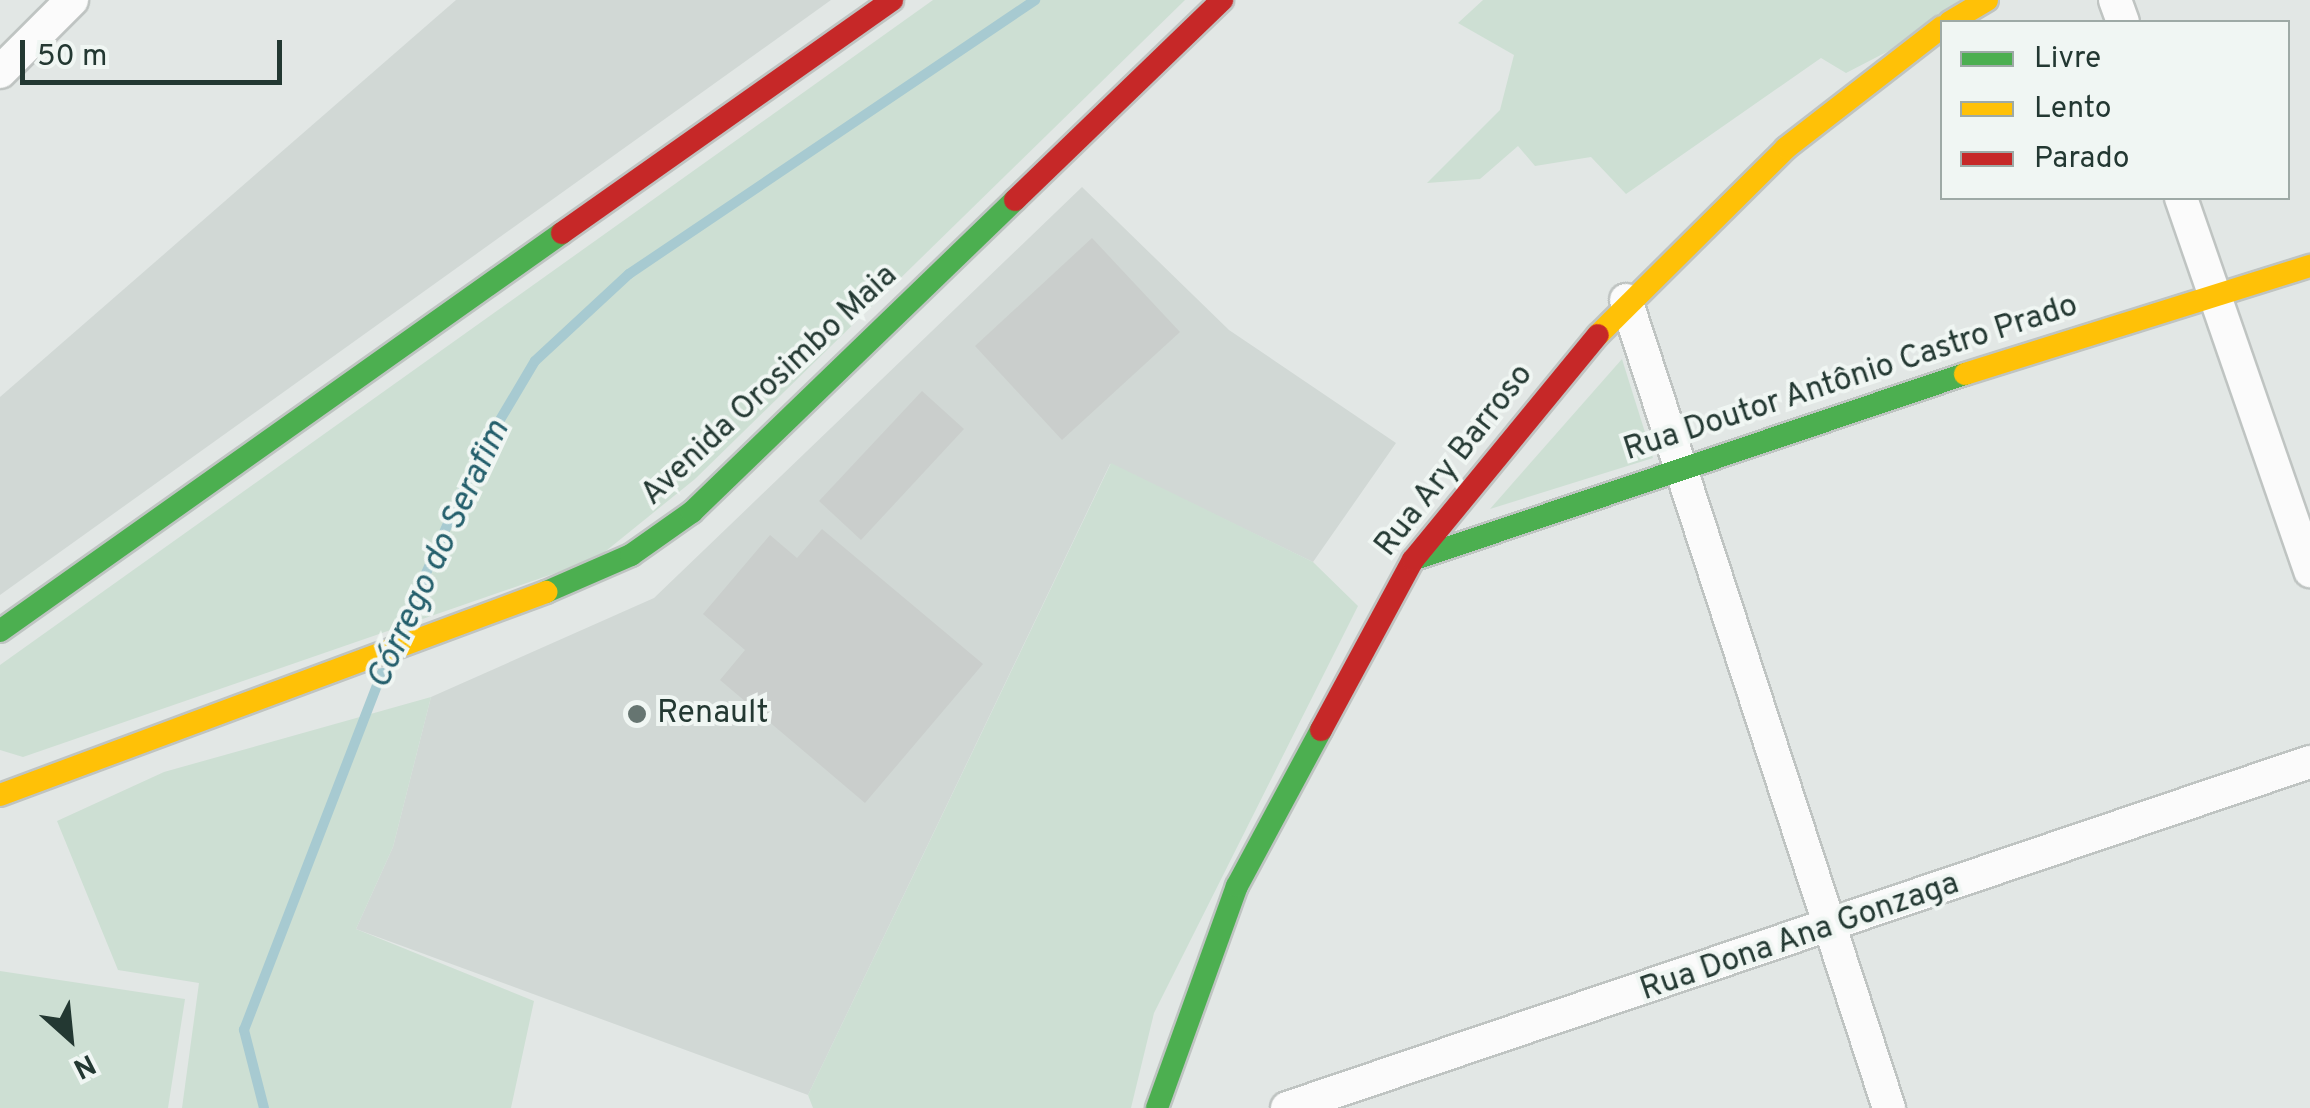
<!DOCTYPE html>
<meta charset="utf-8">
<style>
body{margin:0}
#map{position:relative;width:2310px;height:1108px;overflow:hidden;background:#e2e7e5;font-family:Overpass,sans-serif}
div>[style]{position:absolute}
[style*='--x']{left:calc(var(--x)*1px);top:calc(var(--y)*1px);width:calc(var(--w)*1px);rotate:calc(var(--a)*1deg)}
.built>*{inset:0;background:#d1d8d5}
.green>*{inset:0;background:#cddfd3}
.stream>*{height:10px;margin:-5px;padding:0 5px;transform-origin:5px;border-radius:5px;background:#a7cad1}
.building>*{inset:0;background:#cacecc}
.roads{filter:drop-shadow(2px 0 #bfc4c2) drop-shadow(-2px 0 #bfc4c2) drop-shadow(0 2px #bfc4c2) drop-shadow(0 -2px #bfc4c2)}
.street>*{height:32px;margin:-16px;padding:0 16px;transform-origin:16px;border-radius:16px;background:#fbfbfb}
.fast>*{height:22px;margin:-11px;padding:0 11px;transform-origin:11px;border-radius:11px;background:#4caf50}
.slow>*{height:22px;margin:-11px;padding:0 11px;transform-origin:11px;border-radius:11px;background:#ffc107}
.jam>*{height:22px;margin:-11px;padding:0 11px;transform-origin:11px;border-radius:11px;background:#c62828}
.dots>*{width:28px;height:28px;translate:-50% -50%;box-sizing:border-box;border:5px solid #f0f6f3;border-radius:50%}
span{translate:-50% -50%;white-space:nowrap;text-align:center;line-height:1.15;-webkit-text-stroke:8px #f0f6f3;paint-order:stroke}
.street-label{font-size:32px;color:#233832}
.poi-label{font-size:32px;color:#233832}
.left{translate:0 -50%;text-align:left}
.water-label{font-size:35px;color:#245f6c;font-style:italic}
.legend{position:absolute;left:1940px;top:20px;width:350px;height:180px;box-sizing:border-box;background:#f0f6f3;border:2px solid #9eaaa6;margin:0;padding:12px 18px;list-style:none;font-size:30px;color:#233832}
.legend li{display:flex;align-items:center;gap:20px;height:50px}
.legend b{width:50px;border:2px solid #9eaaa6}
.north{position:absolute;left:20px;top:988px;width:100px;height:100px;-webkit-text-stroke:8px #f0f6f3;paint-order:stroke;rotate:153deg;font-size:28px;font-weight:700;line-height:40px;text-align:center;color:#233832}
.north::after{content:'';display:block;margin:auto;width:35px;height:45px;background:#233832;clip-path:polygon(50% 0,100% 100%,50% 72%,0 100%)}
.scale{position:absolute;left:20px;top:40px;width:262px;height:45px;box-sizing:border-box;border:5px solid #233832;border-top:0;padding-left:12px;font-size:30px;line-height:35px;white-space:nowrap;color:#233832;-webkit-text-stroke:8px #f0f6f3;paint-order:stroke}
</style>
<div id="map">
<div class="built">
<div style="clip-path:polygon(456px 0,831px 0,0 595px,0 397px)"></div>
<div style="clip-path:polygon(1082px 187px,1229px 330px,1396px 443px,1313px 562px,1110px 464px,808px 1095px,356px 929px,393px 847px,431px 697px,654px 598px)"></div>
</div>
<div class="green">
<div style="clip-path:polygon(933px 0,1185px 0,695px 479px,596px 559px,23px 757px,0 750px,0 665px)"></div>
<div style="clip-path:polygon(1483px 0,1987px 0,1846px 73px,1821px 58px,1626px 194px,1591px 157px,1535px 166px,1518px 146px,1480px 179px,1427px 183px,1500px 110px,1514px 55px,1458px 23px)"></div>
<div style="clip-path:polygon(1622px 359px,1653px 458px,1490px 509px)"></div>
<div style="clip-path:polygon(1111px 463px,1313px 562px,1358px 606px,1154px 1013px,1131px 1108px,813px 1108px,808px 1095px)"></div>
<div style="clip-path:polygon(431px 697px,393px 847px,356px 929px,534px 1001px,511px 1108px,182px 1108px,199px 983px,118px 970px,57px 821px,164px 772px)"></div>
<div style="clip-path:polygon(0 971px,185px 999px,168px 1108px,0 1108px)"></div>
</div>
<div class="stream">
<div style="--x:401;--y:630;--w:184;--a:-66.2"></div>
<div style="--x:475;--y:462;--w:117;--a:-59.3"></div>
<div style="--x:535;--y:361;--w:128;--a:-42.8"></div>
<div style="--x:629;--y:274;--w:490;--a:-34"></div>
<div style="--x:264;--y:1108;--w:81;--a:-104.4"></div>
<div style="--x:244;--y:1030;--w:383;--a:-68.9"></div>
</div>
<div class="building">
<div style="clip-path:polygon(1092px 238px,1180px 332px,1062px 440px,975px 346px)"></div>
<div style="clip-path:polygon(922px 391px,964px 429px,861px 540px,819px 501px)"></div>
<div style="clip-path:polygon(822px 529px,983px 664px,865px 803px,720px 680px,745px 650px,703px 614px,770px 535px,797px 558px)"></div>
</div>
<div class="roads">
<div class="street">
<div style="--x:2115;--y:0;--w:23;--a:70"></div>
<div style="--x:0;--y:72;--w:102;--a:-45"></div>
<div style="--x:2181;--y:198;--w:395;--a:70.9"></div>
<div style="--x:1626;--y:300;--w:850;--a:71.97"></div>
<div style="--x:1287;--y:1108;--w:1080;--a:-18.69"></div>
</div>
<div class="fast">
<div style="--x:1415;--y:559;--w:580;--a:-18.59"></div>
<div style="--x:546;--y:592;--w:93;--a:-23.5"></div>
<div style="--x:631;--y:555;--w:75;--a:-35.2"></div>
<div style="--x:692;--y:512;--w:449;--a:-44"></div>
<div style="--x:0;--y:631;--w:689;--a:-35.31"></div>
<div style="--x:1157;--y:1108;--w:236;--a:-70.2"></div>
<div style="--x:1237;--y:886;--w:177;--a:-61.7"></div>
</div>
<div class="slow">
<div style="--x:1950;--y:22;--w:43;--a:-30.7"></div>
<div style="--x:1598;--y:335;--w:265;--a:-44.8"></div>
<div style="--x:1786;--y:148;--w:197;--a:-37.8"></div>
<div style="--x:1965;--y:374;--w:362;--a:-17.4"></div>
<div style="--x:0;--y:795;--w:583;--a:-20.39"></div>
</div>
<div class="jam">
<div style="--x:1015;--y:200;--w:288;--a:-44"></div>
<div style="--x:562;--y:233;--w:404;--a:-35.2"></div>
<div style="--x:1321;--y:730;--w:193;--a:-61.6"></div>
<div style="--x:1413;--y:560;--w:291;--a:-50.6"></div>
</div>
</div>
<div class="dots">
<div style="left:637px;top:714px;background:#667571"></div>
</div>
<div class="street-label">
<span style="left:1851px;top:379px;rotate:-18deg">Rua Doutor Antônio Castro Prado</span>
<span style="left:770px;top:386px;rotate:-43deg">Avenida Orosimbo Maia</span>
<span style="left:1455px;top:461px;rotate:-52deg">Rua Ary Barroso</span>
<span style="left:1800px;top:938px;rotate:-19deg">Rua Dona Ana Gonzaga</span>
</div>
<div class="poi-label">
<span class="left" style="left:657px;top:714px">Renault</span>
</div>
<div class="water-label">
<span style="left:439px;top:555px;rotate:-65deg">Córrego do Serafim</span>
</div>
<ul class="legend">
<li><b style="height:12px;background:#4caf50"></b>Livre</li>
<li><b style="height:12px;background:#ffc107"></b>Lento</li>
<li><b style="height:12px;background:#c62828"></b>Parado</li>
</ul>
<div class="north">N</div>
<div class="scale">50 m</div>
</div>
